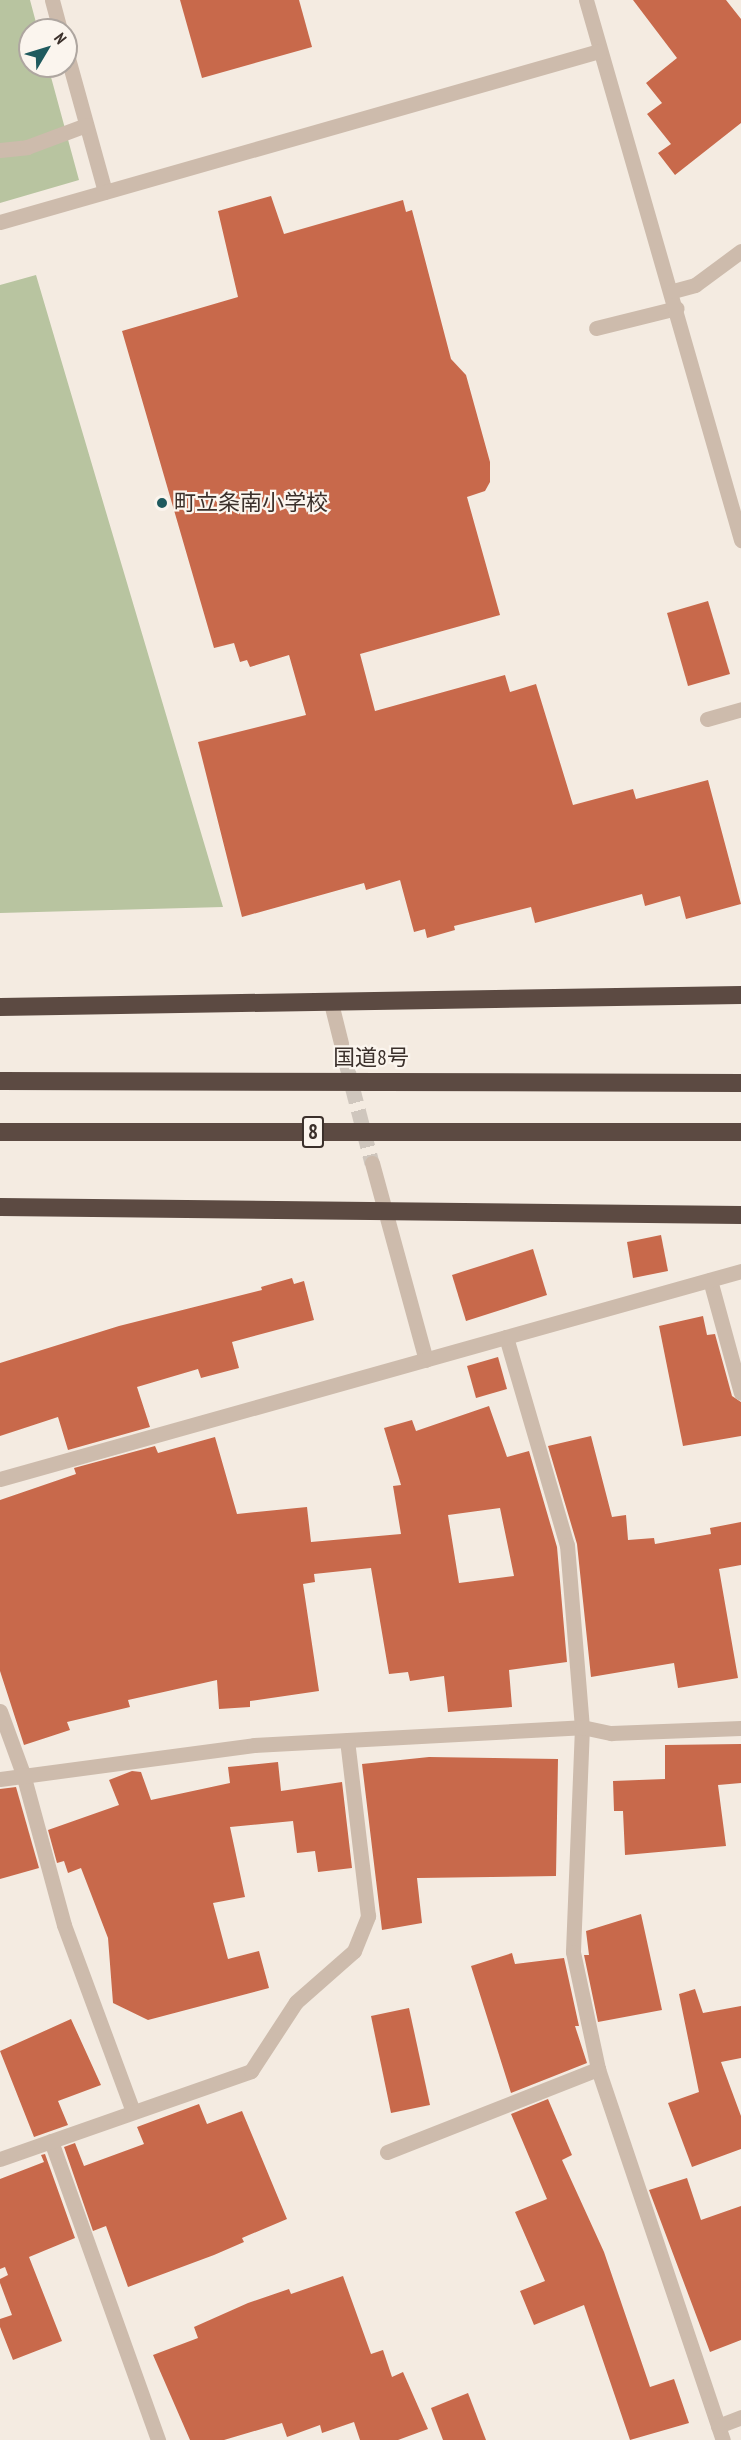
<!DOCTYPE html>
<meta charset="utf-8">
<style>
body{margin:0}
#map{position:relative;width:741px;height:2440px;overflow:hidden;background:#f4ebe1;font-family:"PT Sans Narrow","Noto Sans JP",sans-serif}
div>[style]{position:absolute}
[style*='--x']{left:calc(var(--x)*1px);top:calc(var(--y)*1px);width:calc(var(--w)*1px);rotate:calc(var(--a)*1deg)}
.green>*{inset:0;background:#b8c4a0}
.building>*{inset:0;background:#c8694b}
.street-tunnel>*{height:15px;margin-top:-7.5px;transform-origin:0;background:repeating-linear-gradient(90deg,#cfc6bd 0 15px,transparent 0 23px)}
.lane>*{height:15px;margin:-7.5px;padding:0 7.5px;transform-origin:7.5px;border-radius:7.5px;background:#cdbbac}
.street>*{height:15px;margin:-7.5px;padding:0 7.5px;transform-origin:7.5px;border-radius:7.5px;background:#cdbbac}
.highway>*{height:18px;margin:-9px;padding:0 9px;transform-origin:9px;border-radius:9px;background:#5c4a42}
.dots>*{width:16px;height:16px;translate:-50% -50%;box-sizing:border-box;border:3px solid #fbf5ee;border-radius:50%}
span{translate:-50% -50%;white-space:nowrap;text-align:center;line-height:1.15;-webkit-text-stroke:4.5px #fbf5ee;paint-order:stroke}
.shield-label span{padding:2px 4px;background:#fbf5ee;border:2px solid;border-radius:4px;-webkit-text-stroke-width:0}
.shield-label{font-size:21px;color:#3b302b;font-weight:700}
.poi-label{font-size:22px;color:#3b302b}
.left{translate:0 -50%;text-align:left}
.street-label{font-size:22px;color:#3b302b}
.north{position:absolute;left:18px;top:18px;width:60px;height:60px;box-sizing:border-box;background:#fbf5ee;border:2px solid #aea6a0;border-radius:50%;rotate:52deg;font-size:16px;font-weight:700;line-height:24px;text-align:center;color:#3b302b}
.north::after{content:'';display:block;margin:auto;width:21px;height:27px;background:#1f5a5e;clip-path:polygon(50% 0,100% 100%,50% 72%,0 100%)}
</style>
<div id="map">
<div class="green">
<div style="clip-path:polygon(0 0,30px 0,38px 30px,30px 30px,30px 66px,48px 66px,79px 180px,0 203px)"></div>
<div style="clip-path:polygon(36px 275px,106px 512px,223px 907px,0 913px,0 285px)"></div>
</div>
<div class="building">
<div style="clip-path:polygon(180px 0,299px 0,312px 47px,202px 78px)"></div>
<div style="clip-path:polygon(633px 0,726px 0,741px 19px,741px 123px,675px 175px,658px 153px,671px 144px,647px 114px,662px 103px,646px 83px,677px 58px)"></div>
<div style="clip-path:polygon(271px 196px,284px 234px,403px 200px,406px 212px,412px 210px,451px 359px,466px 375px,490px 462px,490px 482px,485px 491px,467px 497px,500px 615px,360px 654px,375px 711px,505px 675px,510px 692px,536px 684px,573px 805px,633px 789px,636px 799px,708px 780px,741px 904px,686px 919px,680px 896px,645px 906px,642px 894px,535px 923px,531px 907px,454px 926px,455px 930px,427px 938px,425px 929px,414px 932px,400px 880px,366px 890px,364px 883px,242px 917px,198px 742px,306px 715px,289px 655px,250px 667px,247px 660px,240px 662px,234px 643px,214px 648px,122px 331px,238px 297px,218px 211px)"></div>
<div style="clip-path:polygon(708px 601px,730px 674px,688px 686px,667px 613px)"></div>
<div style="clip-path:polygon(661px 1235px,668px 1271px,633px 1278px,627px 1242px)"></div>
<div style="clip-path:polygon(533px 1249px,547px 1295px,466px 1321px,452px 1275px)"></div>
<div style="clip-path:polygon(292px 1278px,294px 1284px,304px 1281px,314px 1320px,232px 1342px,239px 1368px,201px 1378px,198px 1369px,137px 1387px,150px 1427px,68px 1450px,58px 1417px,0 1436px,0 1363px,119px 1326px,262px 1290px,261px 1287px)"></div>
<div style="clip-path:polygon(703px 1316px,707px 1335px,715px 1334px,732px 1396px,741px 1402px,741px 1436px,683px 1446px,659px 1326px)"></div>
<div style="clip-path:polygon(498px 1357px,507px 1389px,476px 1398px,467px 1366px)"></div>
<div style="clip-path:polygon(evenodd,489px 1406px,507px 1457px,529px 1451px,557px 1547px,567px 1662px,509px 1670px,512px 1707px,448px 1712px,444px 1676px,410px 1681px,408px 1672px,389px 1674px,371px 1568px,314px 1574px,315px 1582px,303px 1584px,319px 1691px,250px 1701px,250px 1707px,219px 1709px,217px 1680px,128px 1700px,130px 1707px,67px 1722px,70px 1730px,24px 1745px,0 1671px,0 1500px,76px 1474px,74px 1468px,155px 1446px,158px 1453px,215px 1437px,237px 1514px,307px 1507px,311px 1542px,401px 1534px,393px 1486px,401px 1485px,384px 1428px,412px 1420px,416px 1431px,489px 1406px,500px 1508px,514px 1576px,459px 1583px,448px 1515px,500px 1508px)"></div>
<div style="clip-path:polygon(591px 1436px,612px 1517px,626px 1515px,628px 1540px,654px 1538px,655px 1544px,711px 1534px,710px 1528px,741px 1522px,741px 1565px,719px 1569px,738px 1678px,678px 1688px,674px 1663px,591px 1677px,577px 1544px,548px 1446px)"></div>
<div style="clip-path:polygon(741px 1744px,741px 1783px,718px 1785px,726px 1846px,625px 1855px,623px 1811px,614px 1811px,613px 1781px,665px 1779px,665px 1745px)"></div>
<div style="clip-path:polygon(429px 1757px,558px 1759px,556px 1876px,417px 1878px,422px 1923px,382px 1930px,362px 1764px)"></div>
<div style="clip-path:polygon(278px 1762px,281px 1791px,342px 1782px,352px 1868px,318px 1872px,315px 1851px,297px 1853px,293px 1821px,230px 1827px,245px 1897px,213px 1903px,228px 1959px,259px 1951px,269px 1988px,148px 2020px,113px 2003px,108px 1938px,81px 1868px,68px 1873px,64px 1861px,57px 1863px,48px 1830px,119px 1805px,109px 1780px,132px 1771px,141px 1772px,151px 1800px,230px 1783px,228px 1767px)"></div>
<div style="clip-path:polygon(16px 1787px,39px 1868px,0 1879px,0 1789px)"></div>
<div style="clip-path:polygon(641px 1914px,662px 2010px,598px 2022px,584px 1955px,589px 1955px,586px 1931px)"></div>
<div style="clip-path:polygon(512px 1953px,515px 1964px,564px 1958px,579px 2026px,575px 2026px,587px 2063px,511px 2093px,471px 1966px)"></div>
<div style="clip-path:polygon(695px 1989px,703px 2013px,741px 2006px,741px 2058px,721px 2062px,741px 2116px,741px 2149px,692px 2167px,668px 2103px,699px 2092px,679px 1994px)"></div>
<div style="clip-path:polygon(409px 2008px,430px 2105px,391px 2113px,371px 2016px)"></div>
<div style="clip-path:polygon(71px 2019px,101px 2085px,58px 2101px,68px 2125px,34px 2137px,0 2051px)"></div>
<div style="clip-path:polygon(548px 2099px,572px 2155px,562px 2160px,604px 2252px,650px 2387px,674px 2379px,689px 2423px,630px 2440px,584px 2305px,534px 2325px,520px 2291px,545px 2281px,515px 2212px,547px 2199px,511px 2114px)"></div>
<div style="clip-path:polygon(199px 2104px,207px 2124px,242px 2111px,287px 2219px,242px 2238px,244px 2242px,214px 2255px,128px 2287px,106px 2226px,93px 2231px,64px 2147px,75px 2143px,84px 2166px,144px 2144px,137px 2127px)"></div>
<div style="clip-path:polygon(45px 2154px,75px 2238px,29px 2257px,62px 2341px,13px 2360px,0 2327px,0 2319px,12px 2315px,0 2283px,0 2279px,8px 2275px,5px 2267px,0 2269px,0 2179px,44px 2162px,41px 2155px)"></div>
<div style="clip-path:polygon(687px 2178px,701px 2220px,741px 2206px,741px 2340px,710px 2352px,649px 2190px)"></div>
<div style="clip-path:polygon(343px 2276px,371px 2354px,383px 2350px,392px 2377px,403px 2372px,428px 2429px,398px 2440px,360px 2440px,354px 2422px,322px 2433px,320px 2425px,287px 2437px,282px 2423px,224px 2440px,190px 2440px,153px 2355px,198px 2338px,194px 2327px,248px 2303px,289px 2289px,291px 2294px)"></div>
<div style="clip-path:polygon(468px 2393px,486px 2440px,443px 2440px,431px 2408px)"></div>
</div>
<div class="street-tunnel">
<div style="--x:341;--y:1043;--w:124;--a:75.5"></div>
</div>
<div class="lane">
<div style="--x:52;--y:0;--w:31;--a:75"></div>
<div style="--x:66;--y:51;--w:146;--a:74.5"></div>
<div style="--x:0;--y:150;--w:27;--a:-6"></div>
<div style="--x:27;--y:147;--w:63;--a:-20.4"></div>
<div style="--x:596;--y:328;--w:83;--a:-13.9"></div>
<div style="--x:707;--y:719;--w:35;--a:-16"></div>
</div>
<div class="street">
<div style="--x:586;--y:0;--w:562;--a:73.98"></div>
<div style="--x:0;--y:222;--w:623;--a:-15.93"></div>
<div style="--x:673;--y:291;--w:23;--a:-15"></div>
<div style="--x:695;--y:285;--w:57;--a:-36.5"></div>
<div style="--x:331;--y:1003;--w:41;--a:76"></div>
<div style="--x:372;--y:1163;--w:204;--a:74.7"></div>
<div style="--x:710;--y:1280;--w:117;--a:74.7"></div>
<div style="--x:506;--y:1337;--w:217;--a:73.7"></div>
<div style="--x:567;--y:1545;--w:183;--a:85.3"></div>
<div style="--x:582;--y:1727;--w:225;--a:92.3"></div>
<div style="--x:573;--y:1952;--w:120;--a:77.9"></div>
<div style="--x:598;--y:2069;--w:391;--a:71.4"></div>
<div style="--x:0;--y:1479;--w:770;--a:-15.68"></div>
<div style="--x:0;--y:1711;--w:67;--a:69.9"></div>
<div style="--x:23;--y:1774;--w:156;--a:74.8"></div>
<div style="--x:64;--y:1925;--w:199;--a:69.7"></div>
<div style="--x:0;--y:1779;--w:256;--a:-7.6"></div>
<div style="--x:254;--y:1745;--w:328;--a:-3.1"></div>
<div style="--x:582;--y:1727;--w:30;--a:12"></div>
<div style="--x:611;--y:1733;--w:130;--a:-2.2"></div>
<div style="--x:51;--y:2141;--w:318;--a:70.3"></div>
<div style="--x:387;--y:2152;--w:227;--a:-21.5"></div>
<div style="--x:0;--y:2159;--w:266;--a:-19.3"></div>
<div style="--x:251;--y:2071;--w:82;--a:-56.9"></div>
<div style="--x:296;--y:2002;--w:77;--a:-41.3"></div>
<div style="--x:354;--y:1951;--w:38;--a:-68"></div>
<div style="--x:368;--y:1916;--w:177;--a:-96.8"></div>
<div style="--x:718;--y:2426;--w:25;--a:-21"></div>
</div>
<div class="highway">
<div style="--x:0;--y:1007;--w:741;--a:-0.93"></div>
<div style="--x:0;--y:1081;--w:741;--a:0.15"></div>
<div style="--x:0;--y:1132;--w:741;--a:0"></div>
<div style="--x:0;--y:1207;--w:741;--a:0.62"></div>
</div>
<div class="dots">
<div style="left:162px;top:503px;background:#1f5a5e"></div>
</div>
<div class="shield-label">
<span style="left:313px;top:1132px">8</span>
</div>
<div class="poi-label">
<span class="left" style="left:174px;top:503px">町立条南小学校</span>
</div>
<div class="street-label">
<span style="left:371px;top:1058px">国道8号</span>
</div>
<div class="north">N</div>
</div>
